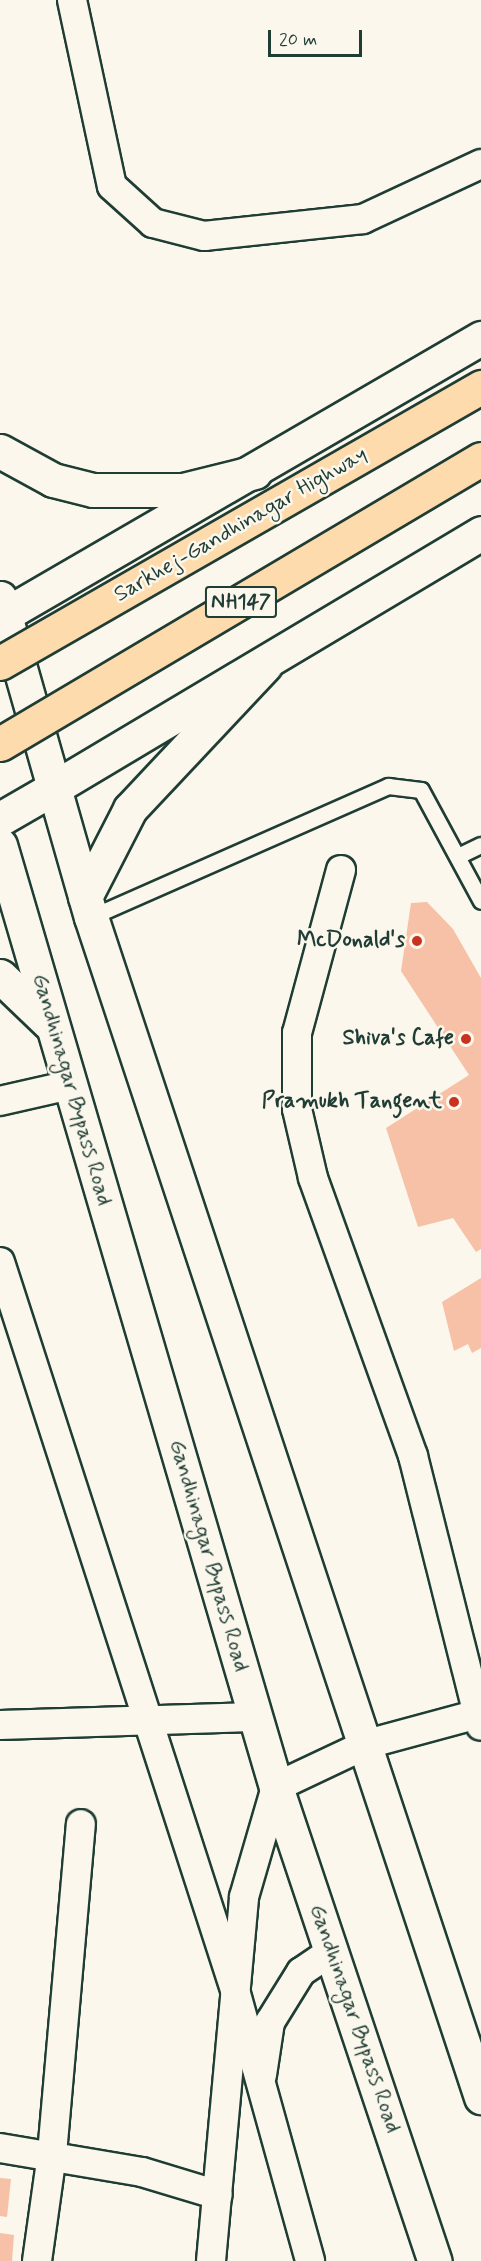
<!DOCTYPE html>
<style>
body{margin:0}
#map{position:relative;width:481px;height:2261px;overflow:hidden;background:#fbf7ec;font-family:Mynerve,sans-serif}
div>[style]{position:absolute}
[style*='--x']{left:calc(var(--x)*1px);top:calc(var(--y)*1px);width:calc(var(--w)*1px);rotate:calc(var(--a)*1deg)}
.building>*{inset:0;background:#f6c1a7}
.roads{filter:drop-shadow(2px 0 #1f3d34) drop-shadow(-2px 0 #1f3d34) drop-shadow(0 2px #1f3d34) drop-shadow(0 -2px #1f3d34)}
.service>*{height:15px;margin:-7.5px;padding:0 7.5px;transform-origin:7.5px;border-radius:7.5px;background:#fbf7ec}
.minor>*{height:28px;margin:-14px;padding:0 14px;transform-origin:14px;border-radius:14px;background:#fbf7ec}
.tertiary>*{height:33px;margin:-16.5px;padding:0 16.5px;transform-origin:16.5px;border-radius:16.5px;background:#fbf7ec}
.secondary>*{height:33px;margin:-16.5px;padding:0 16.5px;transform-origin:16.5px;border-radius:16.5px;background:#fbf7ec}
.bridges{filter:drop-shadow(2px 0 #1f3d34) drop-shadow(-2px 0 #1f3d34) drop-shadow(0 2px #1f3d34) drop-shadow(0 -2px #1f3d34)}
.trunk-bridge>*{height:33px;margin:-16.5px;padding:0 16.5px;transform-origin:16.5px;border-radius:16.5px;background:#fedbac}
.dots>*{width:16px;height:16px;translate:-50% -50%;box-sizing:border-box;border:3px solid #fbf7ec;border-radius:50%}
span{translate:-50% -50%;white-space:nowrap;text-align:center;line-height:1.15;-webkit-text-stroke:5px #fbf7ec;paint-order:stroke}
.shield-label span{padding:2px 4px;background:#fbf7ec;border:2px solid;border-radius:4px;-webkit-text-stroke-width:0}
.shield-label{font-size:21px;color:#1f3d34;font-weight:700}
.street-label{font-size:22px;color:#1f3d34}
.poi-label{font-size:22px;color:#1f3d34;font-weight:700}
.right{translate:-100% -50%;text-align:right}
.scale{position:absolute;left:268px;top:30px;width:94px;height:27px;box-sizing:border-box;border:3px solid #1f3d34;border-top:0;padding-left:8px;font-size:18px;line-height:21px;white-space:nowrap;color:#1f3d34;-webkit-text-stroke:4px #fbf7ec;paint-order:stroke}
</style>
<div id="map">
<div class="building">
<div style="clip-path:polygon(427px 902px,453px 929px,481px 978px,481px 1249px,476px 1252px,453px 1218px,418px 1227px,386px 1128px,469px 1075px,401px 971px,411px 903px)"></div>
<div style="clip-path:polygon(481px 1278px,481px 1348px,472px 1353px,468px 1344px,454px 1351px,442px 1302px)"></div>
<div style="clip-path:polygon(0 2178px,11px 2179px,7px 2217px,0 2216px)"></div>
<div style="clip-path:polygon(0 2233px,14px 2235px,12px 2261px,0 2261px)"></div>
</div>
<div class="roads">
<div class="service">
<div style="--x:458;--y:856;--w:25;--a:-26"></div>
<div style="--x:91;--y:917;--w:325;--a:-23.8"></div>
<div style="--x:388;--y:786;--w:33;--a:7"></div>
<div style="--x:421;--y:790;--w:126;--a:61.6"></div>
</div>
<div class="minor">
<div style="--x:72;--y:0;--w:190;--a:77.9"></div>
<div style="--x:112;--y:186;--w:55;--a:42.1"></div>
<div style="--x:153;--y:223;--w:53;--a:14.3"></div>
<div style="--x:204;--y:236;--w:160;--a:-6.1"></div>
<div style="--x:363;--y:219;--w:130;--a:-25"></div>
<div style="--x:341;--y:870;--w:169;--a:105.1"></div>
<div style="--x:297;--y:1033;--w:76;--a:90"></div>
<div style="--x:297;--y:1109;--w:71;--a:76.9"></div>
<div style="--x:313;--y:1178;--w:295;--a:70.2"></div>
<div style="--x:413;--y:1456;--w:278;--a:75.9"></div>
<div style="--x:0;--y:1101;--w:72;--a:-12.9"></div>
<div style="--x:0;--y:1262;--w:765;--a:72.11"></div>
<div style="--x:235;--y:1990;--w:281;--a:74.5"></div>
<div style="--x:0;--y:1725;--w:255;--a:-1.8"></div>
<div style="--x:262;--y:2075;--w:54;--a:-81.4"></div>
<div style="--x:270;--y:2022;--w:59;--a:-58.2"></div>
<div style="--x:301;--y:1972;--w:36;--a:-34"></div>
<div style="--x:0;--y:2148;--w:144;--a:9.6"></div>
<div style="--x:142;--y:2172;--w:79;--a:16.8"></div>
<div style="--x:37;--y:2261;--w:108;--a:-82"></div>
<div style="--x:52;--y:2154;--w:331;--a:-85"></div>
<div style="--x:211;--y:2261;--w:365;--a:-84.8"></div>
<div style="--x:244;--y:1897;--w:115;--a:-73.8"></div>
<div style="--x:276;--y:1787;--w:101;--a:-25.3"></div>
<div style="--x:367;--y:1744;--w:115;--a:-15.1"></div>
</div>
<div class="tertiary">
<div style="--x:4;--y:615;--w:552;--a:-30.14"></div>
<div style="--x:52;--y:789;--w:500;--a:-30.8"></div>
</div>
<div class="secondary">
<div style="--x:0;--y:451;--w:60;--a:28.7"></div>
<div style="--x:53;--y:480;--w:41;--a:14"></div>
<div style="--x:93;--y:490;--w:90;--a:0"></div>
<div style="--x:183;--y:490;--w:74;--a:-14"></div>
<div style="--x:0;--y:598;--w:332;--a:74.1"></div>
<div style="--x:91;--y:917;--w:1243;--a:71.71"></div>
<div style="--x:0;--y:819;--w:60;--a:-30"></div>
<div style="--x:0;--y:845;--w:982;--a:73.67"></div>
<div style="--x:276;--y:1787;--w:500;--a:71.5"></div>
<div style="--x:85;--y:897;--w:99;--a:-62.9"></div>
<div style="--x:130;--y:809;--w:197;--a:-46.8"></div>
<div style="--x:0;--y:976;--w:68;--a:43.8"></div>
</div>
</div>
<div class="bridges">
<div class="trunk-bridge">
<div style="--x:0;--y:663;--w:555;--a:-29.85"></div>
<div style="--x:0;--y:744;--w:559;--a:-30.65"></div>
</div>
</div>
<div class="dots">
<div style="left:417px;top:941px;background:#c8321e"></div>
<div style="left:466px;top:1039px;background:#c8321e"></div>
<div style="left:454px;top:1102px;background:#c8321e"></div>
</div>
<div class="shield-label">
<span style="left:241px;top:602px">NH147</span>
</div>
<div class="street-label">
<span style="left:241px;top:525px;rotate:-30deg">Sarkhej-Gandhinagar Highway</span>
<span style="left:71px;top:1090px;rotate:74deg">Gandhinagar Bypass Road</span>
<span style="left:208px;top:1556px;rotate:74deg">Gandhinagar Bypass Road</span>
<span style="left:354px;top:2019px;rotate:71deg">Gandhinagar Bypass Road</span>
</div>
<div class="poi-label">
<span class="right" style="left:405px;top:941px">McDonald's</span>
<span class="right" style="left:454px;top:1039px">Shiva's Cafe</span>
<span class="right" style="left:442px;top:1102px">Pramukh Tangent</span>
</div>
<div class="scale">20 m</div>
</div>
